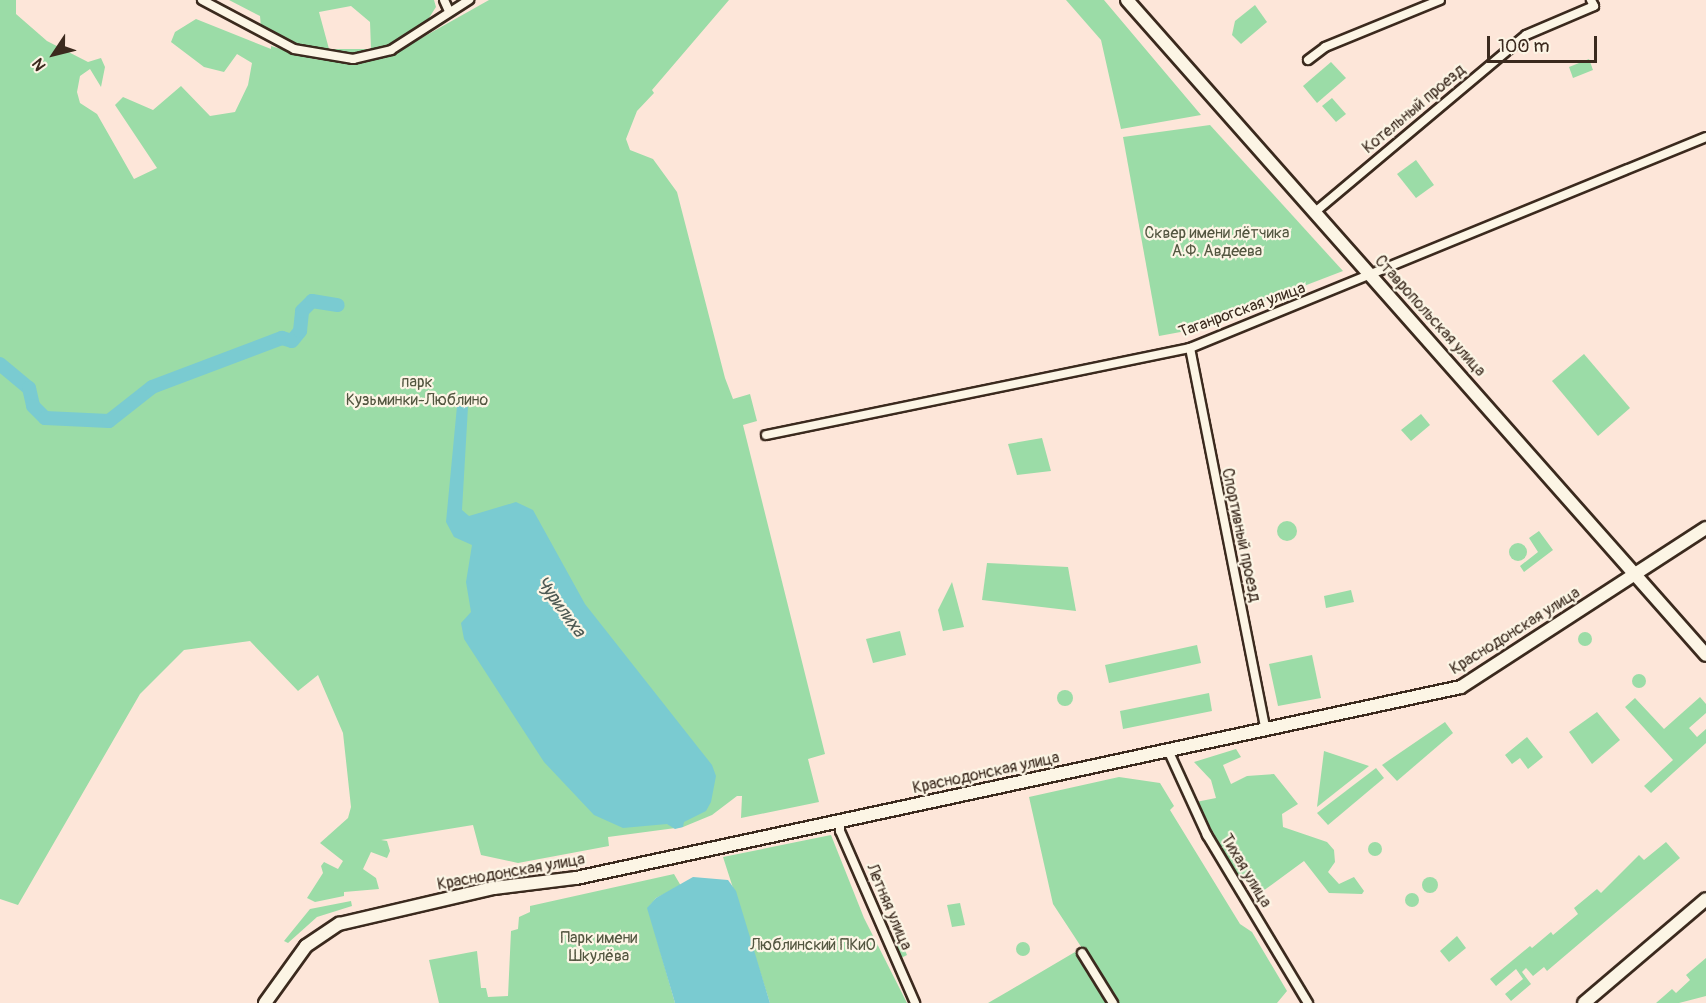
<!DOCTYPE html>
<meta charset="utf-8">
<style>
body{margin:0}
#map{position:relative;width:1706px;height:1003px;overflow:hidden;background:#fde6d9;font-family:Pangolin,sans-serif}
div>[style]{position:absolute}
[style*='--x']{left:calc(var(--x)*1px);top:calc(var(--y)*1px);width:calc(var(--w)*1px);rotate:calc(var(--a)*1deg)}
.green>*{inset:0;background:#9bdca7}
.round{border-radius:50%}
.water>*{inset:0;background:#7acbd1}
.river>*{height:14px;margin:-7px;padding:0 7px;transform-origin:7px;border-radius:7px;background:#7acbd1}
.roads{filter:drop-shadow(2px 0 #3b2a1e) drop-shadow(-2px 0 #3b2a1e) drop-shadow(0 2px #3b2a1e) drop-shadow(0 -2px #3b2a1e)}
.street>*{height:8px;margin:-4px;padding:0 4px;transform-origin:4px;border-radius:4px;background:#fcf5e5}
.secondary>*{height:12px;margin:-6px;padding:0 6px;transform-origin:6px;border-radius:6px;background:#fcf5e5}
span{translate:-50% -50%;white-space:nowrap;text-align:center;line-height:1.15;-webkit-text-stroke:4.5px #fcf5e5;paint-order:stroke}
.street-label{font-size:16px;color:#3b2a1e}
.park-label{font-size:16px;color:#535640}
.water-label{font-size:18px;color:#4e5a54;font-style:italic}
.north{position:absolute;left:24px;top:24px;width:60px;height:60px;-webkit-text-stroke:4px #fcf5e5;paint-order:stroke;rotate:235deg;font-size:16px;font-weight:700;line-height:24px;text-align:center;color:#3b2a1e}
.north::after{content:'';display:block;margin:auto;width:21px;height:27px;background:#3b2a1e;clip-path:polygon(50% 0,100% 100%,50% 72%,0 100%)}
.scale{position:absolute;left:1487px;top:36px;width:110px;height:27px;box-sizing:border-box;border:3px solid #3b2a1e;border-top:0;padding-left:8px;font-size:18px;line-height:21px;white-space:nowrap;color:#3b2a1e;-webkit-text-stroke:4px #fcf5e5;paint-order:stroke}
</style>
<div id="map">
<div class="green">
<div style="clip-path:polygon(0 0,16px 0,16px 14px,47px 41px,88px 62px,101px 58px,105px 67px,101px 87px,90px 69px,80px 76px,77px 92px,80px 103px,97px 114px,134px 179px,157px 168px,115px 105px,123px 97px,153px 110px,181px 86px,210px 116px,235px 112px,248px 85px,252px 63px,237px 54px,224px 72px,204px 67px,171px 42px,175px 32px,196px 19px,271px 49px,271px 46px,314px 59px,361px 63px,393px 54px,489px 0,729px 0,652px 90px,654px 93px,637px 111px,626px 139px,630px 150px,653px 159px,677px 192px,725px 378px,733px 399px,750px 394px,757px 421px,743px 425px,825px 754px,808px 759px,819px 802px,741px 818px,742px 796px,737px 796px,712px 815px,683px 827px,608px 837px,609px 846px,518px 863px,481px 855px,473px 825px,381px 840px,387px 841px,390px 851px,387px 858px,371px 852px,363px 869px,376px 878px,379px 889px,344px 892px,344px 896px,315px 902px,307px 898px,323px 873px,321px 866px,324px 862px,338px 869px,343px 861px,320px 843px,348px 818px,351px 807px,343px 733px,318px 675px,298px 691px,250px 641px,184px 650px,140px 694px,18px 905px,0 899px)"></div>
<div style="clip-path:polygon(evenodd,229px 0,434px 0,436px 7px,427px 21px,395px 43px,353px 55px,296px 45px,261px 27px,260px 16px,229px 0,351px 6px,370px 22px,371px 49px,329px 49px,319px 12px,351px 6px)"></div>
<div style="clip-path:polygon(1066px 0,1104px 0,1201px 115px,1121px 129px,1101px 40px)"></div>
<div style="clip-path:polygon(1255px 5px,1267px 22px,1241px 44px,1232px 35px,1235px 21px)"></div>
<div style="clip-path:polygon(1589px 59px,1593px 70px,1573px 78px,1569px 67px)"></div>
<div style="clip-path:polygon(1331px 62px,1346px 78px,1317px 103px,1303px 86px)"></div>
<div style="clip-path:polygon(1332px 98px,1346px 114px,1336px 122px,1322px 106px)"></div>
<div style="clip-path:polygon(1210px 125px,1343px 271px,1186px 331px,1159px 336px,1123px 137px)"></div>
<div style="clip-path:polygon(1416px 160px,1434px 185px,1416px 198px,1397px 174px)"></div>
<div style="clip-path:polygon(1584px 354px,1630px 408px,1598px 436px,1552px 381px)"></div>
<div style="clip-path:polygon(1421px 414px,1430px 425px,1411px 441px,1401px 430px)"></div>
<div style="clip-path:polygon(1042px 438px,1051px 471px,1017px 475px,1008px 444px)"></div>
<div class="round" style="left:1277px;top:521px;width:20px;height:20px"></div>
<div style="clip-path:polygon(1539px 531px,1553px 550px,1524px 572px,1520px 566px,1538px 552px,1529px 538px)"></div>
<div class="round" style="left:1509px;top:543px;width:18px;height:18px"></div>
<div style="clip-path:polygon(987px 563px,1068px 567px,1076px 611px,982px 600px)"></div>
<div style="clip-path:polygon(952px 582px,964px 627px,943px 631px,938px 610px)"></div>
<div style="clip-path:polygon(1351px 590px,1354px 602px,1326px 608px,1324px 596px)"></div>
<div style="clip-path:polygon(900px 631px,906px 655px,873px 663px,866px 639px)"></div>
<div class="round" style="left:1578px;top:632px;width:14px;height:14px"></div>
<div style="clip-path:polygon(1197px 645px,1201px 663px,1109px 683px,1105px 665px)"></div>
<div style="clip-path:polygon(1312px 655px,1321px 698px,1278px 706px,1269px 664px)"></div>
<div class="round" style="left:1632px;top:674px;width:14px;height:14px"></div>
<div class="round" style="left:1057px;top:690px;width:16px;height:16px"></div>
<div style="clip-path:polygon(1209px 693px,1212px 711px,1123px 729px,1120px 711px)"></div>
<div style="clip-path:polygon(1700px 697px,1706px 704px,1706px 713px,1689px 728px,1697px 737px,1706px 729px,1706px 743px,1651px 793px,1644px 786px,1673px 760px,1625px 707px,1635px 698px,1664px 729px)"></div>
<div style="clip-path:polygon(1597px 712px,1620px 740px,1592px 764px,1569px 732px)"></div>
<div style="clip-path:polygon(1445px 722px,1453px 733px,1397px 781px,1382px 765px)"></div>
<div style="clip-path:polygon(1527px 737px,1543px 757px,1528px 769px,1520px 758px,1512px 764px,1505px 755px)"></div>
<div style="clip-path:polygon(1236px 749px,1241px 757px,1223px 765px,1231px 784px,1247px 776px,1274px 774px,1298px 804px,1282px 814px,1283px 827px,1327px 842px,1334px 850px,1335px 862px,1328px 872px,1339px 884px,1354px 877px,1364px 891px,1362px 894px,1329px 893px,1304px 861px,1263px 891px,1257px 882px,1240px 880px,1196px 802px,1216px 798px,1211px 780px,1194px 762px)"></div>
<div style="clip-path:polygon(1324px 751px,1369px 766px,1317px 807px)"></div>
<div style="clip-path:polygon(1376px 768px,1384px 778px,1328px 825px,1317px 813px)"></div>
<div style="clip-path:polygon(1119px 777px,1160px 783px,1174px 806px,1170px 810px,1240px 924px,1252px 932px,1287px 991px,1277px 1003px,1118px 1003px,1053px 904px,1029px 797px)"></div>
<div style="clip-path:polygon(831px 835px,864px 918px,907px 1003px,770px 1003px,723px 857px)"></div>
<div class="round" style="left:1368px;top:842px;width:14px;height:14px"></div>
<div style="clip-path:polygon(1666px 842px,1680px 858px,1547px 971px,1544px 967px,1533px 976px,1526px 968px,1522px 972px,1531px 984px,1511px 1001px,1505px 994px,1523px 979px,1516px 969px,1496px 986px,1490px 979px,1530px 946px,1532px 948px,1551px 932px,1553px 935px,1578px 914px,1574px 908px,1597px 889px,1601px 893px,1639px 855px,1644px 860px)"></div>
<div style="clip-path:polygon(674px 874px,681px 886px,656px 898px,648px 908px,675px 1003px,439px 1003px,429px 960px,477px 951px,481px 988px,486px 988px,488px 997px,508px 996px,511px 931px,518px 929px,519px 917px,530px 912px,530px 906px)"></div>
<div class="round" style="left:1422px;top:877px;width:16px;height:16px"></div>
<div class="round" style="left:1405px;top:893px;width:14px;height:14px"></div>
<div style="clip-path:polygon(351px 901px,352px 906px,317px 917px,288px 943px,284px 941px,310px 909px)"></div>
<div style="clip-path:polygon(960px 903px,965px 925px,952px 927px,947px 905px)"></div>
<div style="clip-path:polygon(1457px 936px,1466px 948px,1449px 962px,1440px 951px)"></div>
<div style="clip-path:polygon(900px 938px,907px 955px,899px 959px,892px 941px)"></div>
<div class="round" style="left:1016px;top:942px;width:14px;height:14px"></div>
<div style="clip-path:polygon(1075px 952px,1108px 1003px,988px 1003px,1007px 992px)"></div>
<div style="clip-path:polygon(1706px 958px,1706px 996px,1679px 1003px,1656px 1003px,1672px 989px,1676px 993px,1690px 980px,1686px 975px)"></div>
</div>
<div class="water">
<div style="clip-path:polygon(461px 403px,468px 407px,462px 510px,469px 516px,516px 502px,533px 510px,585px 604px,712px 765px,716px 776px,711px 802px,706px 811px,684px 822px,683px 827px,675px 829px,667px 824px,623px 828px,594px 815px,544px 762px,464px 639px,461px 623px,471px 612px,466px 582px,472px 545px,454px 537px,446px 522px,457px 406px)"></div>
<div style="clip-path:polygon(693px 877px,728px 880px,736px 891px,770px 1003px,675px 1003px,647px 908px,656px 898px)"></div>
</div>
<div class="river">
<div style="--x:0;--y:364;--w:38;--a:40"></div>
<div style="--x:29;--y:388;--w:18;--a:77"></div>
<div style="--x:33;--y:406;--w:17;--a:45"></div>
<div style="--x:45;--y:418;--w:64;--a:2.7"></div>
<div style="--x:109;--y:421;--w:55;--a:-38.3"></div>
<div style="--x:152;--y:387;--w:139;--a:-20.7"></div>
<div style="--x:282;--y:338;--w:10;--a:17"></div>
<div style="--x:292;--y:341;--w:13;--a:-51"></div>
<div style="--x:300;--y:331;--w:20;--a:-84"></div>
<div style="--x:302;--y:311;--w:14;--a:-45"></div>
<div style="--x:312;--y:301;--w:26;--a:9"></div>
</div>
<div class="roads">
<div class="street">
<div style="--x:202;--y:0;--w:104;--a:28"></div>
<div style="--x:294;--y:49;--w:60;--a:9.6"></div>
<div style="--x:353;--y:59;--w:39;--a:-13"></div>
<div style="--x:391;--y:50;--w:93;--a:-32.7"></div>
<div style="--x:444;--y:0;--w:12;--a:66"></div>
<div style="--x:1308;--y:60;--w:21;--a:-37"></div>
<div style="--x:1325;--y:47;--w:124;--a:-22.2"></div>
<div style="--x:1315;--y:212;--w:275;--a:-40"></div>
<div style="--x:1526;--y:35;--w:74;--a:-23.1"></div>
<div style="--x:1594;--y:6;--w:7;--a:-117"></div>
<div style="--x:1190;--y:348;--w:387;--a:78.8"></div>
<div style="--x:766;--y:435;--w:433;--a:-11.6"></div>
<div style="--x:1190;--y:348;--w:557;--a:-22.24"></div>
<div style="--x:1168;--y:750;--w:94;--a:65.4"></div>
<div style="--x:1207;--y:835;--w:196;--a:59"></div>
<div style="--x:840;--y:820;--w:11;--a:90"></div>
<div style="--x:840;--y:831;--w:188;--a:66.4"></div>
<div style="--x:1082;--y:953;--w:59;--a:58.2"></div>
</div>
<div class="secondary">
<div style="--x:1127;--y:0;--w:874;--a:48.52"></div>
<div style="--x:265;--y:1003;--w:70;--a:-54.3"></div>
<div style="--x:306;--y:946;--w:40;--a:-34"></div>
<div style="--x:339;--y:924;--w:159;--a:-13.1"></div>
<div style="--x:494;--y:888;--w:83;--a:-7"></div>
<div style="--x:576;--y:878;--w:905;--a:-12.18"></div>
<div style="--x:1461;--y:687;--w:292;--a:-33"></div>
<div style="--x:1584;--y:1003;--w:160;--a:-40.4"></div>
</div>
</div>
<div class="street-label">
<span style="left:1414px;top:109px;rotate:-40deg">Котельный проезд</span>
<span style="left:1242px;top:310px;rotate:-20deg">Таганрогская улица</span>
<span style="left:1430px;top:316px;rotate:48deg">Ставропольская улица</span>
<span style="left:1241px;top:535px;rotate:78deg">Спортивный проезд</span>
<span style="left:1515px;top:631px;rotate:-32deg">Краснодонская улица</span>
<span style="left:986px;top:773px;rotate:-12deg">Краснодонская улица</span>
<span style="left:1246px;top:871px;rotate:59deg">Тихая улица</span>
<span style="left:511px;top:872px;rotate:-10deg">Краснодонская улица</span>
<span style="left:889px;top:907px;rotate:67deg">Летняя улица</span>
</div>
<div class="park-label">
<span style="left:1217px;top:242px">Сквер имени лётчика<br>А.Ф. Авдеева</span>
<span style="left:417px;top:391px">парк<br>Кузьминки-Люблино</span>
<span style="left:599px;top:947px">Парк имени<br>Шкулёва</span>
<span style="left:813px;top:945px">Люблинский ПКиО</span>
</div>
<div class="water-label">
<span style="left:560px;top:607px;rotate:54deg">Чурилиха</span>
</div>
<div class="north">N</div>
<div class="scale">100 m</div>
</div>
